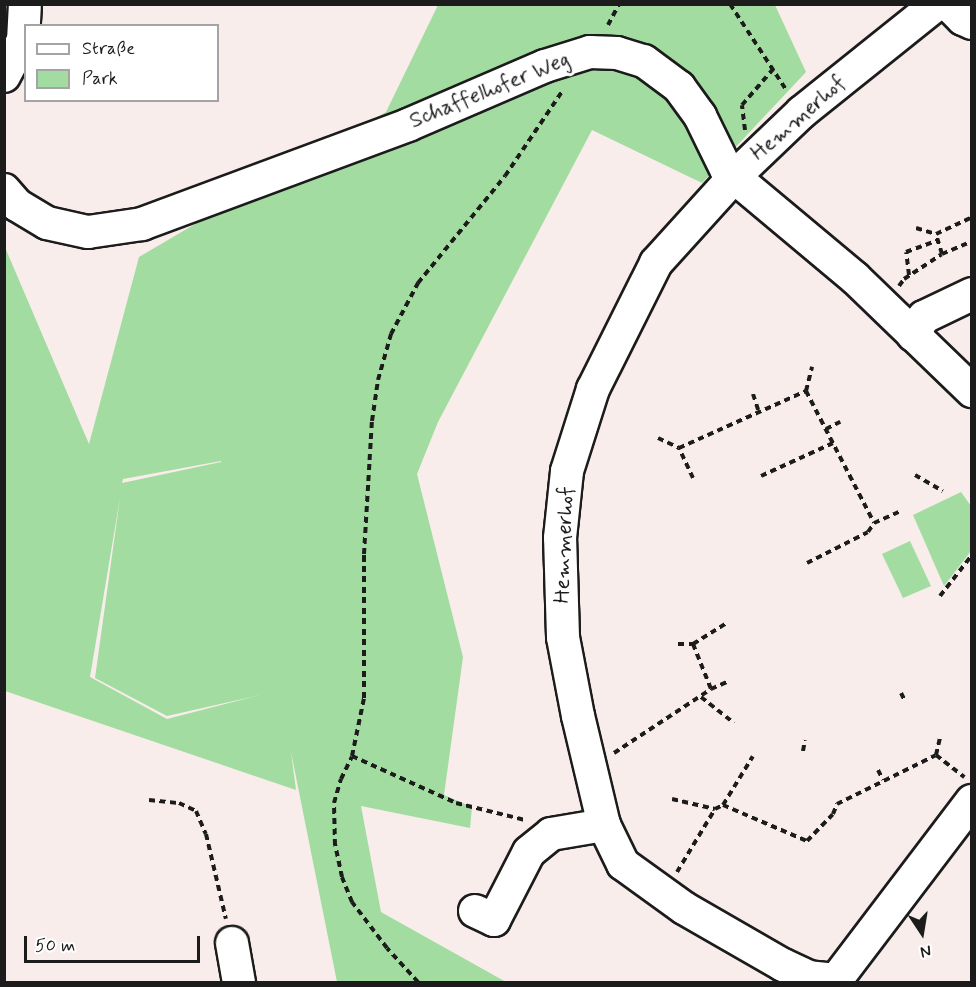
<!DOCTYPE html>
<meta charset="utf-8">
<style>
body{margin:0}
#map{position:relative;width:976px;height:987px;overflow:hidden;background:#f8edeb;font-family:Mynerve,sans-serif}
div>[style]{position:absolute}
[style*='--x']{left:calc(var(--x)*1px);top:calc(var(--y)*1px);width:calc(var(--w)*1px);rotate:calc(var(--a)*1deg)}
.green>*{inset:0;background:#a3dca0}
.path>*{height:4px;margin-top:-2px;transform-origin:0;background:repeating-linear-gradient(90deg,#1c1c1c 0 6px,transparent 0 10.5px)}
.roads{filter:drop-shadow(2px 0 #1c1c1c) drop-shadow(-2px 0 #1c1c1c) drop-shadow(0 2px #1c1c1c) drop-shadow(0 -2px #1c1c1c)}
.minor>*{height:32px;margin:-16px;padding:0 16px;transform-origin:16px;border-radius:16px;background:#fff}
span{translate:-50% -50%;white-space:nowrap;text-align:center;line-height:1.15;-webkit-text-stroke:6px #fff;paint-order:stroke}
.street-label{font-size:22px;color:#1c1c1c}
.frame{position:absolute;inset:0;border:6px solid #1c1c1c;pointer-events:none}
.legend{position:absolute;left:24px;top:24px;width:195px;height:78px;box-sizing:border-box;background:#fff;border:2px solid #a4a4a4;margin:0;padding:8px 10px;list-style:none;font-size:18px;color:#1c1c1c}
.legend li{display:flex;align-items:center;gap:12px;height:30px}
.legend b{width:30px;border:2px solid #a4a4a4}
.north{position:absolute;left:892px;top:903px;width:60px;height:60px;-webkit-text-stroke:4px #fff;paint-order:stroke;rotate:168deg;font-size:16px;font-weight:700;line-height:24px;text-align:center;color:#1c1c1c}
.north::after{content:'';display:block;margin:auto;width:21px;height:27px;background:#1c1c1c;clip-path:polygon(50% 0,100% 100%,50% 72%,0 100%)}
.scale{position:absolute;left:24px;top:936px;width:176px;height:27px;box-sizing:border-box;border:3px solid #1c1c1c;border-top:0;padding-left:8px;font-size:18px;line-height:21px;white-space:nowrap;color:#1c1c1c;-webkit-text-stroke:4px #fff;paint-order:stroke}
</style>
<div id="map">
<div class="green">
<div style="clip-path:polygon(evenodd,438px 5px,775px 5px,806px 72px,702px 183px,592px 130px,438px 422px,417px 474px,463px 657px,444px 795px,472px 807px,470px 828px,361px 806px,381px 912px,506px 982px,337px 982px,291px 752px,296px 790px,5px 691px,4px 245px,89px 444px,139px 257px,386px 112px,438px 5px,221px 461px,221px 462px,122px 483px,123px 479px,221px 461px,438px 5px,120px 498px,95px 678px,167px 716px,260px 695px,167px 719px,90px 677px,120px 498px)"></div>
<div style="clip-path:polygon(961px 492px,971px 506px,971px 551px,944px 586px,913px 515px)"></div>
<div style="clip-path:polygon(910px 541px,931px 586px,903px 598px,882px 554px)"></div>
</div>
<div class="path">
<div style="--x:730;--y:4;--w:104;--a:56.8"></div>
<div style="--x:608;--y:25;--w:24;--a:-62"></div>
<div style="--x:745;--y:130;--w:25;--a:-97"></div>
<div style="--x:742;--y:105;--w:49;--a:-49.1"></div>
<div style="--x:916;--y:228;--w:21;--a:17"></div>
<div style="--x:942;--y:254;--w:21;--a:-107"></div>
<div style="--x:936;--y:234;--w:40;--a:-25"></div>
<div style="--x:909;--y:275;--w:23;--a:-97"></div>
<div style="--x:906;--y:252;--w:33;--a:-20"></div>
<div style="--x:899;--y:286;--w:9;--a:-54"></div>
<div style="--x:904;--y:279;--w:45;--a:-33.3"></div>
<div style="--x:942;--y:254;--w:33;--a:-23"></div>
<div style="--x:806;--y:391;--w:25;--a:-76"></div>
<div style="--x:753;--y:394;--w:19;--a:72"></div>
<div style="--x:826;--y:429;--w:16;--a:-27"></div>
<div style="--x:658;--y:438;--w:23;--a:25"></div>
<div style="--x:915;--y:475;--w:32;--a:30"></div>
<div style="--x:761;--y:476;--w:79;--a:-24.6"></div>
<div style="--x:693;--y:478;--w:33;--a:-115"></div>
<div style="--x:679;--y:448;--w:139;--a:-24.2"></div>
<div style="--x:806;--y:391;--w:148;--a:62.7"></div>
<div style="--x:874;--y:523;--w:30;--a:-24"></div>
<div style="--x:807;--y:563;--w:68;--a:-26.9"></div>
<div style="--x:868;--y:532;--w:11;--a:-56"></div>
<div style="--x:940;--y:596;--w:52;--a:-52"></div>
<div style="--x:678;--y:644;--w:15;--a:0"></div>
<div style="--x:693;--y:644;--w:48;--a:68.2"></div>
<div style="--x:693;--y:644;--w:39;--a:-32"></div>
<div style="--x:901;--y:693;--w:7;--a:63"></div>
<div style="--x:701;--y:697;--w:42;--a:38.2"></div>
<div style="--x:803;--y:751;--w:11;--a:-80"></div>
<div style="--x:614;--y:753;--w:116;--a:-33.4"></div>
<div style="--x:711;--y:689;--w:17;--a:-24"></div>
<div style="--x:936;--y:755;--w:17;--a:-77"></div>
<div style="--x:352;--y:756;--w:114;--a:24.3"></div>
<div style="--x:456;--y:803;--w:71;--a:13.8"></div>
<div style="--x:878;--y:770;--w:11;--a:63"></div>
<div style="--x:672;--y:799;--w:44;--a:13.1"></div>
<div style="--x:715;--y:809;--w:9;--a:-27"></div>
<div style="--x:723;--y:805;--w:91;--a:23.2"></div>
<div style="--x:807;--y:841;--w:37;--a:-46"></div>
<div style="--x:833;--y:814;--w:11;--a:-68"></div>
<div style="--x:837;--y:804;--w:110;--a:-26.3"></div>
<div style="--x:936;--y:755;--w:36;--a:38"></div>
<div style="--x:149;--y:800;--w:30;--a:6"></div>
<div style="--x:179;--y:803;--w:19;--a:25"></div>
<div style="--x:196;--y:811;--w:25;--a:67"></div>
<div style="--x:206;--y:834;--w:87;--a:76.8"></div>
<div style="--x:723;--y:805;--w:57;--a:-58.5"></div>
<div style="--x:677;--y:872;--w:74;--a:-58.9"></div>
<div style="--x:418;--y:982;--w:46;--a:-132.4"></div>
<div style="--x:387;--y:948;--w:58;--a:-127.3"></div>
<div style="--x:352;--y:902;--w:27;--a:-112"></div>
<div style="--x:342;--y:877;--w:33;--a:-102"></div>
<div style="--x:335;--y:845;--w:42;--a:-91.4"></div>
<div style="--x:334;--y:803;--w:25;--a:-74"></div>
<div style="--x:341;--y:779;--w:25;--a:-64"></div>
<div style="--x:352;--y:756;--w:59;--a:-78.3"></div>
<div style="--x:364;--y:698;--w:144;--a:-90"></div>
<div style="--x:364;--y:554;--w:133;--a:-86.6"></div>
<div style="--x:372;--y:421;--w:41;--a:-81.7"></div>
<div style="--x:378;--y:380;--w:48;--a:-74.2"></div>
<div style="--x:391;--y:334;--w:58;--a:-62.1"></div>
<div style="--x:418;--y:283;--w:138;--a:-50.9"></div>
<div style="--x:505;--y:176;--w:104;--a:-56"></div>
</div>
<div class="roads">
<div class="minor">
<div style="--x:948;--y:4;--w:21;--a:45"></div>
<div style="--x:963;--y:19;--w:10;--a:24"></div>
<div style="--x:4;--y:76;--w:40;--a:-62"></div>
<div style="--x:23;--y:41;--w:34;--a:-87"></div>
<div style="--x:4;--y:190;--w:20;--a:49"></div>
<div style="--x:17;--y:205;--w:35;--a:31"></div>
<div style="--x:47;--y:223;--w:42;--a:12.4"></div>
<div style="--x:88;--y:232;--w:55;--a:-8.4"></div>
<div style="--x:142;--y:224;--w:284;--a:-20.4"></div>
<div style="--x:408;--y:125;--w:149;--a:-23.3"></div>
<div style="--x:545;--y:66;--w:47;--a:-17.3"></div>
<div style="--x:590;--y:52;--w:27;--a:2"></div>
<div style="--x:617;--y:53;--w:28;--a:17"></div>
<div style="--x:644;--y:61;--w:44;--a:36.6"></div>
<div style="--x:679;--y:87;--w:36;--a:54"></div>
<div style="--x:700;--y:116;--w:61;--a:63.9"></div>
<div style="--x:727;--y:171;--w:167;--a:39.9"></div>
<div style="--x:855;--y:278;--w:163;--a:44"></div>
<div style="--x:913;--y:335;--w:21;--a:-59"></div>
<div style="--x:924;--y:317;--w:53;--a:-25.6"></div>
<div style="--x:475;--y:911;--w:21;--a:25"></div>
<div style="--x:494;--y:920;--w:76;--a:-62.8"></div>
<div style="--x:529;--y:852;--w:28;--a:-39"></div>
<div style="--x:551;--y:834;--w:54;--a:-9.6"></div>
<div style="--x:232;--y:943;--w:40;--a:80"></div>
<div style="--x:836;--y:980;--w:27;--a:-174"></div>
<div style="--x:809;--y:977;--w:29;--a:-155"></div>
<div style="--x:783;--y:965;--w:114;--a:-150.1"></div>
<div style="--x:684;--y:908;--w:75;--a:-144.2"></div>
<div style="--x:623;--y:864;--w:43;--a:-116"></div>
<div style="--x:604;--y:825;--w:112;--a:-103.4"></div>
<div style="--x:578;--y:716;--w:80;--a:-100.8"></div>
<div style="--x:563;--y:637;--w:99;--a:-91.7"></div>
<div style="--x:560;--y:538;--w:67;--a:-84"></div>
<div style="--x:567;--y:471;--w:86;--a:-72.4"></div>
<div style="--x:593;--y:389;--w:141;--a:-63.4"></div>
<div style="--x:656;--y:263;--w:116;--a:-47.8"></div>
<div style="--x:734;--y:177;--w:94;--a:-43.7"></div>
<div style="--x:802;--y:112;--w:173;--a:-38.7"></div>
<div style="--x:836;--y:980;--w:225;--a:-52.8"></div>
</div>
</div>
<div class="street-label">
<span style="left:490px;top:91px;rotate:-22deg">Schaffelhofer Weg</span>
<span style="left:799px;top:119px;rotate:-41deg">Hemmerhof</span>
<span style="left:565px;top:545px;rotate:-88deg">Hemmerhof</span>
</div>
<div class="frame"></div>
<ul class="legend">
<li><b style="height:8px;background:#fff"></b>Straße</li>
<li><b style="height:16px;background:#a3dca0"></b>Park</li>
</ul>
<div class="north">N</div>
<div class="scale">50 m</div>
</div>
